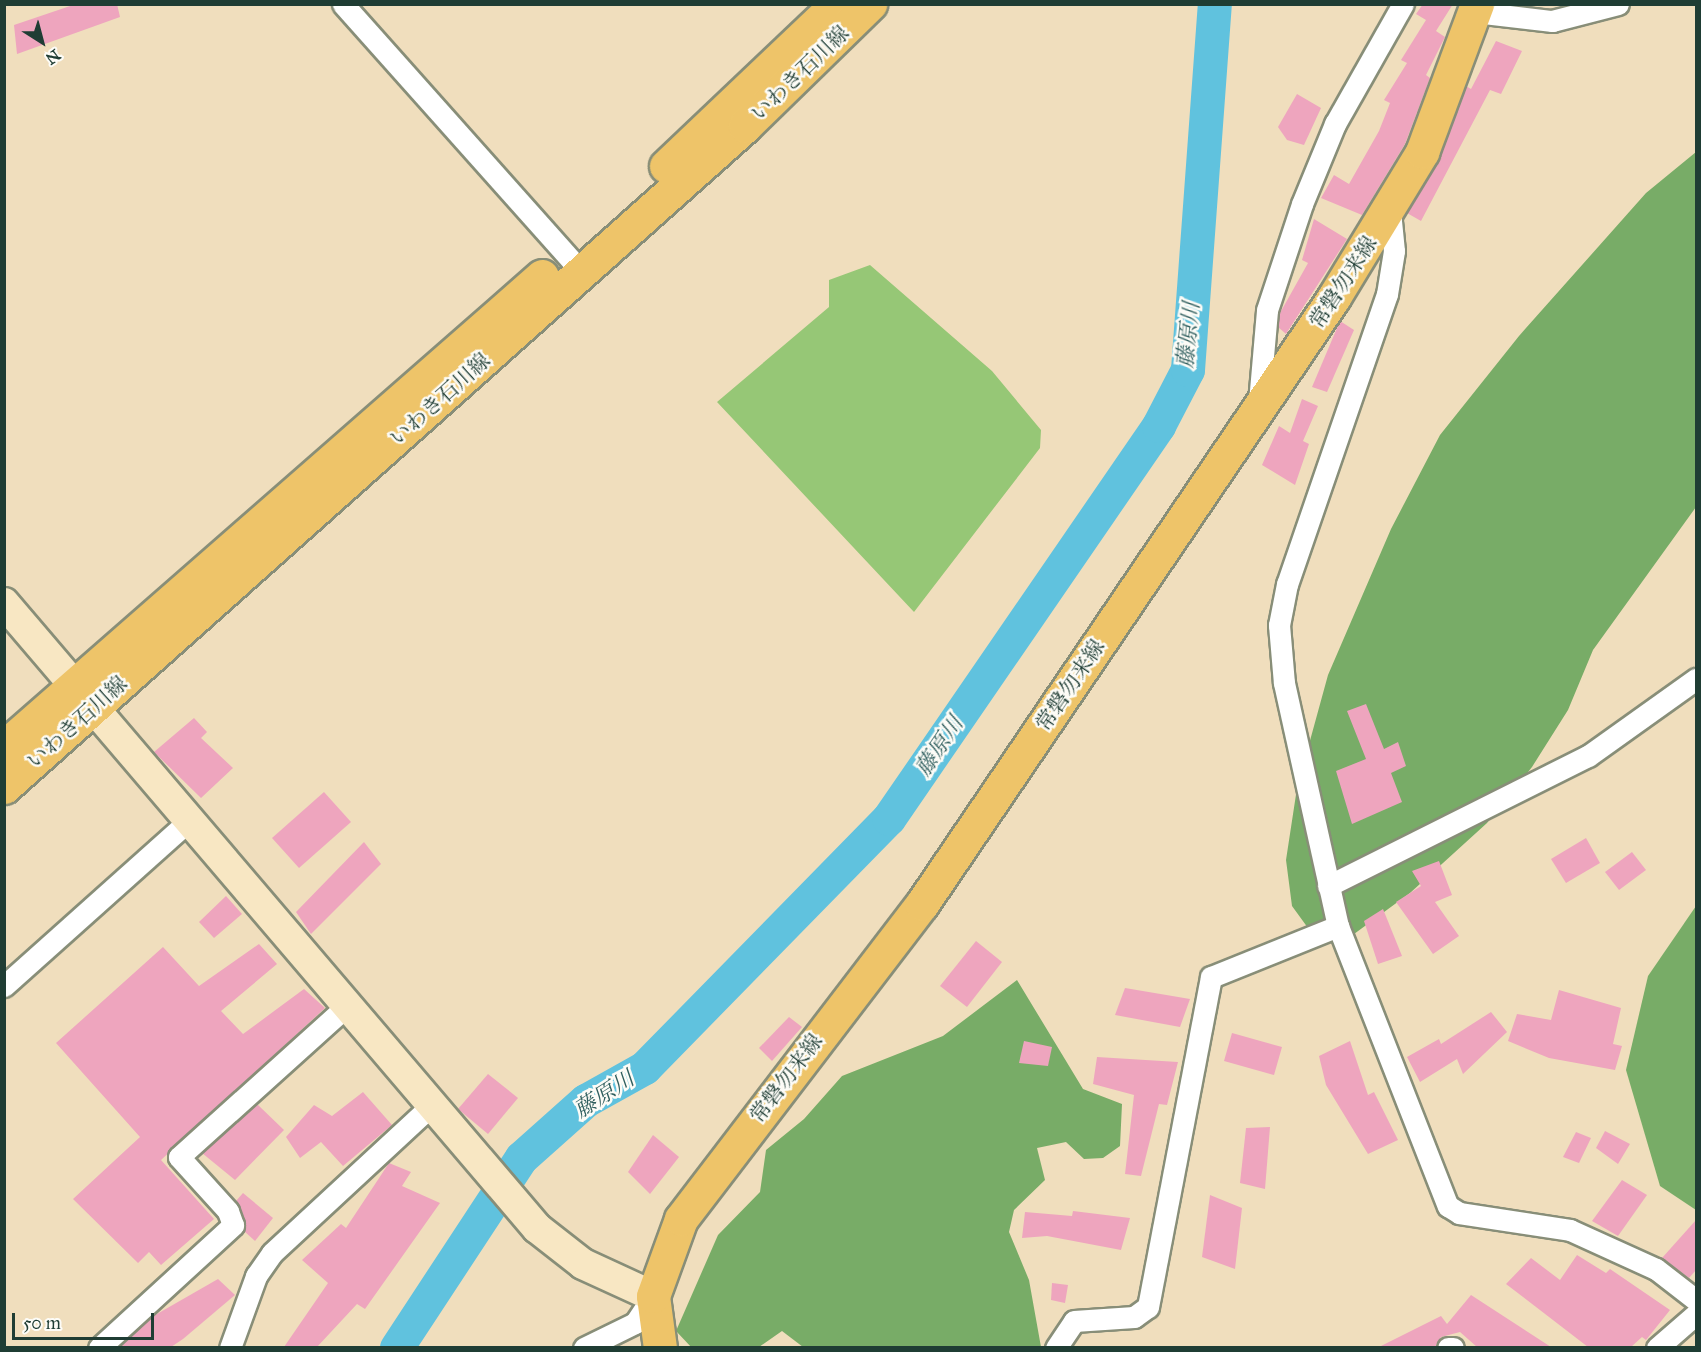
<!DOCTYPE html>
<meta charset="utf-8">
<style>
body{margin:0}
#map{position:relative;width:1701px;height:1352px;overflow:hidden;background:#f0debd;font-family:"IM FELL Great Primer","Noto Serif JP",serif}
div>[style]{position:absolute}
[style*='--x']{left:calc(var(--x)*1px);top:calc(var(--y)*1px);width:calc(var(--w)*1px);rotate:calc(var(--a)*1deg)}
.green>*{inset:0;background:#96c776}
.forest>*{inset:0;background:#78ac67}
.river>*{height:34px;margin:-17px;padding:0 17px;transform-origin:17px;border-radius:17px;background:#60c2de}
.building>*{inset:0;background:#eea5be}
.roads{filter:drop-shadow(2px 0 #888e78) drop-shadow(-2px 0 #888e78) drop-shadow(0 2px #888e78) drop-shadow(0 -2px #888e78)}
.street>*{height:21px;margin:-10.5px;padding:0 10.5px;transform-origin:10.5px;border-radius:10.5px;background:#fff}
.secondary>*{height:30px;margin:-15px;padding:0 15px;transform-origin:15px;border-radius:15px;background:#f8e7c3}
.primary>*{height:33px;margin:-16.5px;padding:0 16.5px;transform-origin:16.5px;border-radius:16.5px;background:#eec469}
span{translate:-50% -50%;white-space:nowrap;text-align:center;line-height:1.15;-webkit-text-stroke:5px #fdfcf7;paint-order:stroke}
.street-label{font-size:21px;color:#1f3d34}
.water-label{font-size:22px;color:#2f5e5e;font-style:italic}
.frame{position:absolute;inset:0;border:6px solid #1f3d34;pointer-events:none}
.north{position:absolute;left:12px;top:12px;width:60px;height:60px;-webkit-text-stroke:4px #fdfcf7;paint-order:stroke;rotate:144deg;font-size:16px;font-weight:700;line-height:24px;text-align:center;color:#1f3d34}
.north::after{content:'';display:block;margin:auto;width:21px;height:27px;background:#1f3d34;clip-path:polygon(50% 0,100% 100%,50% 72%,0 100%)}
.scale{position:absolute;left:12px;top:1313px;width:142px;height:27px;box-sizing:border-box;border:3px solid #1f3d34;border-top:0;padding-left:8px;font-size:18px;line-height:21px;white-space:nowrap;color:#1f3d34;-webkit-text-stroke:4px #fdfcf7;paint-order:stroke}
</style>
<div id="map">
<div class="green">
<div style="clip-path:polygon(870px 265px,992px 371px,1041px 430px,1040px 448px,914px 612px,717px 402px,829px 307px,829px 280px)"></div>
</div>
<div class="forest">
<div style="clip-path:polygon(1696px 152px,1696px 507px,1593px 650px,1568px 710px,1532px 767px,1487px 823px,1410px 893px,1339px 945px,1316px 939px,1292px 906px,1286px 860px,1297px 788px,1328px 675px,1391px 529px,1440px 435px,1519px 336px,1646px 193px)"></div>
<div style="clip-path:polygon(1696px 906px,1696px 1210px,1660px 1186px,1626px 1070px,1648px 976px)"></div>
<div style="clip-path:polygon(1017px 980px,1083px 1089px,1122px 1104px,1120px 1146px,1103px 1158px,1084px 1159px,1066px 1142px,1037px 1148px,1045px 1180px,1014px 1210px,1009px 1232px,1029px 1280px,1041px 1347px,803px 1347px,782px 1331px,759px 1347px,692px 1348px,676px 1331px,718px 1235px,760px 1192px,766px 1150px,804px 1119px,842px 1076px,943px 1036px)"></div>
</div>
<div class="river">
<div style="--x:397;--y:1348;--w:227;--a:-56.7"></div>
<div style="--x:522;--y:1158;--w:86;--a:-41.7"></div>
<div style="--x:586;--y:1101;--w:68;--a:-29.2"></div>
<div style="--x:645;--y:1068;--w:349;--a:-45.6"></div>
<div style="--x:889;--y:819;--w:477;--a:-55.5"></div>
<div style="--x:1159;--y:426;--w:63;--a:-62.6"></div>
<div style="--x:1188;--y:370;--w:367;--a:-85.8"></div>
</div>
<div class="building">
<div style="clip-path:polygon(76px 4px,117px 4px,120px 17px,17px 54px,14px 25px)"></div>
<div style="clip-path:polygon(1423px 4px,1453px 4px,1436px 31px,1445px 37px,1426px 75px,1430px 78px,1405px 144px,1362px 215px,1321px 198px,1334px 175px,1349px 184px,1379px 131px,1390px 103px,1384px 100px,1407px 63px,1401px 60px,1426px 20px,1416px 14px)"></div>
<div style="clip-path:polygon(1496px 41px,1522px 51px,1501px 94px,1490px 90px,1421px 221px,1407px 213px,1439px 159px,1466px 86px,1471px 89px)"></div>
<div style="clip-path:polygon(1297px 94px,1321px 108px,1304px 145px,1287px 140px,1278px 127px)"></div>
<div style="clip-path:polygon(1314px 219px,1347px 239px,1286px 334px,1278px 327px,1280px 313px,1308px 263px,1302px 260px)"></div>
<div style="clip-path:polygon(1340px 321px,1354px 330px,1327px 392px,1312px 387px)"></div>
<div style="clip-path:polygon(1302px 399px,1318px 406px,1303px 441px,1309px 444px,1295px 485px,1262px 465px,1279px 426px,1290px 433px)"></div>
<div style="clip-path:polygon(1366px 704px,1384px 749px,1398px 742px,1406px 766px,1391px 773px,1402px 802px,1352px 824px,1336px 771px,1366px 759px,1347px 711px)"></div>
<div style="clip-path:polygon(194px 718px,207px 732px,201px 738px,233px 768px,201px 798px,154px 752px)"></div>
<div style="clip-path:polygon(324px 792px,351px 822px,299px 868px,272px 838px)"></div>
<div style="clip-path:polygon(1586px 838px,1600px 863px,1566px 883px,1551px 859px)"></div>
<div style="clip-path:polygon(364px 842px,381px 864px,311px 934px,296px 912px)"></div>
<div style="clip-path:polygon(1632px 852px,1646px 870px,1619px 890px,1605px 872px)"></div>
<div style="clip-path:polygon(1439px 861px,1452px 895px,1435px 902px,1459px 936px,1433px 954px,1396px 902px,1421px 886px,1412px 871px)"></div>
<div style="clip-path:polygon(226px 896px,242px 914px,214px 938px,199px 922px)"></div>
<div style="clip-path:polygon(1383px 909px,1402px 956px,1378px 964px,1364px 921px)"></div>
<div style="clip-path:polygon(976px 941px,1002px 962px,967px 1007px,940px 986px)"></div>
<div style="clip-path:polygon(259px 944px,277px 964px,221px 1011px,243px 1034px,304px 989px,325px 1008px,161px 1160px,214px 1219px,161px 1265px,149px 1252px,138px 1263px,73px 1199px,140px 1137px,56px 1043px,163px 947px,199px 986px)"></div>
<div style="clip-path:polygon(1125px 988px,1190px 999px,1180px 1027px,1115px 1015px)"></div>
<div style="clip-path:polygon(1559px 990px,1621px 1008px,1613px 1044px,1622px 1046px,1615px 1070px,1549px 1058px,1508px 1041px,1517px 1014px,1551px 1020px)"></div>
<div style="clip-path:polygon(1491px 1012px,1507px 1032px,1463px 1074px,1457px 1059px,1420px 1082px,1407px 1057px,1439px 1039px,1441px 1044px)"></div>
<div style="clip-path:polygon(789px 1017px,802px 1027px,772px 1061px,759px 1048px)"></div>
<div style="clip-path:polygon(1232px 1033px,1282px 1047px,1274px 1075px,1224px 1061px)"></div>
<div style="clip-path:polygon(1024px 1041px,1052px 1047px,1048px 1066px,1019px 1063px)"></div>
<div style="clip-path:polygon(1350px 1041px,1368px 1095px,1374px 1092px,1398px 1140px,1368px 1154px,1326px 1085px,1319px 1056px)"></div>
<div style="clip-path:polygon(1097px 1057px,1178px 1062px,1167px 1105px,1159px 1104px,1141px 1176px,1125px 1174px,1134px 1095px,1093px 1084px)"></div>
<div style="clip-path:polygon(488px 1074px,518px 1098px,488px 1134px,458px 1109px)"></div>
<div style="clip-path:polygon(363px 1092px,392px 1125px,343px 1166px,321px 1142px,300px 1158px,286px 1137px,314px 1105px,332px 1116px)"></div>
<div style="clip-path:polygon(257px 1104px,284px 1130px,235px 1180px,202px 1153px)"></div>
<div style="clip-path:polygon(1270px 1127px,1265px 1189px,1240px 1183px,1246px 1128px)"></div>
<div style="clip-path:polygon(1605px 1131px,1630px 1144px,1618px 1164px,1596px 1148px)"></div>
<div style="clip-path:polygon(1576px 1132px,1591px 1138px,1579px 1163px,1563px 1157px)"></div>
<div style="clip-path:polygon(653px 1135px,679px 1157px,650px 1194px,628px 1172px)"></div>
<div style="clip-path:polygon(389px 1163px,411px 1172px,402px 1186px,440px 1203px,365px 1309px,357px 1304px,317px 1347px,284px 1347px,328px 1283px,302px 1260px,341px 1224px,346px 1228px)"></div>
<div style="clip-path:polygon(1622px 1180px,1647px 1195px,1618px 1236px,1592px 1221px)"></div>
<div style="clip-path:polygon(243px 1193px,273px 1218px,255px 1241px,244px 1231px,236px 1201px)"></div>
<div style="clip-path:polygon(1210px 1195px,1242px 1208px,1235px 1269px,1202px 1257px)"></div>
<div style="clip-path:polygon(1073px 1211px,1130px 1218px,1121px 1250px,1047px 1236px,1022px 1238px,1025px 1212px,1072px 1216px)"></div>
<div style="clip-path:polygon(1696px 1220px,1696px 1270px,1689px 1278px,1662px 1258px)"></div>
<div style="clip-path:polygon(1577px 1255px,1606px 1273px,1610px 1269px,1670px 1310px,1646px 1340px,1642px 1337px,1631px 1347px,1588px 1347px,1506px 1284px,1531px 1258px,1560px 1280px)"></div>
<div style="clip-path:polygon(218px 1279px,235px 1295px,183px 1339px,171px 1347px,118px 1347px,150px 1318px)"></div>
<div style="clip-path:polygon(1052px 1283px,1068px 1285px,1065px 1303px,1051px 1300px)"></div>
<div style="clip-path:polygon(1471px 1295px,1551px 1347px,1477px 1347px,1460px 1332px,1441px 1337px,1435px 1347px,1379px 1347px,1441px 1316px,1447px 1324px)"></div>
</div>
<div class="roads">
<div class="street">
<div style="--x:343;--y:4;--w:358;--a:48.3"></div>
<div style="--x:1475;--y:12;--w:78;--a:6.7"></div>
<div style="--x:1552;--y:21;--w:68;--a:-14.4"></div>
<div style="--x:1390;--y:211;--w:40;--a:84.3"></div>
<div style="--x:1394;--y:251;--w:44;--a:99.2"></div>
<div style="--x:1387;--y:294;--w:307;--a:109"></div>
<div style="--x:1287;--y:584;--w:42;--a:101"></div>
<div style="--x:1279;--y:625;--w:58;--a:85.1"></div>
<div style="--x:1284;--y:683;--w:249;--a:77.5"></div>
<div style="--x:1338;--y:926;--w:301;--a:68.6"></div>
<div style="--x:1448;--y:1206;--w:13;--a:32"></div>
<div style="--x:1459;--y:1213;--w:112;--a:8.7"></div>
<div style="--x:1570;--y:1230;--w:94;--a:24.4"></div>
<div style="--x:1656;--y:1269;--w:51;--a:37.8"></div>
<div style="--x:1259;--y:402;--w:92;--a:-85"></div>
<div style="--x:1267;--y:310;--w:112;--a:-71.7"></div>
<div style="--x:1302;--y:204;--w:87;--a:-67.6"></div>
<div style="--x:1335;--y:124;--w:138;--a:-60.5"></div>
<div style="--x:1328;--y:886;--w:291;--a:-26.6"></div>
<div style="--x:1588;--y:756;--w:133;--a:-35.5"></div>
<div style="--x:4;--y:986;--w:252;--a:-41.8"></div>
<div style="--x:99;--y:1348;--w:182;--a:-42.5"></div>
<div style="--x:233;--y:1225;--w:15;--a:-110"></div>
<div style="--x:228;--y:1211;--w:73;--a:-132.2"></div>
<div style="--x:179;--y:1157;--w:230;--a:-42"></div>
<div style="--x:230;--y:1348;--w:77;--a:-70.1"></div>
<div style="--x:256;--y:1276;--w:28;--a:-55"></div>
<div style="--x:272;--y:1253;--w:221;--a:-42.8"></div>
<div style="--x:584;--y:1348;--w:57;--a:-26.1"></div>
<div style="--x:635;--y:1323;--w:32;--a:-56"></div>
<div style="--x:1056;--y:1348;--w:32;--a:-56"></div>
<div style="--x:1074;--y:1321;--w:60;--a:-3.8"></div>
<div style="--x:1134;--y:1317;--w:17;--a:-36"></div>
<div style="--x:1148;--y:1307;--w:336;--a:-79.2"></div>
<div style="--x:1211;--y:977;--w:137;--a:-21.9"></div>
<div style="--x:1448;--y:1348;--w:5;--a:0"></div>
<div style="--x:1657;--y:1348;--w:52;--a:-41.1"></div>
</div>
<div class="secondary">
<div style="--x:4;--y:603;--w:821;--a:49.54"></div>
<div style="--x:537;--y:1228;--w:58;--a:38"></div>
<div style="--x:583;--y:1264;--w:77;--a:24.6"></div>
</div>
<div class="primary">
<div style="--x:666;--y:166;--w:236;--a:-43.5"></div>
<div style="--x:4;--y:747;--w:715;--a:-41.2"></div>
<div style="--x:4;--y:787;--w:993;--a:-41.73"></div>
<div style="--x:745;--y:126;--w:175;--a:-44.3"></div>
<div style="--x:660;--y:1348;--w:52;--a:-97.7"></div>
<div style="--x:653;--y:1296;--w:82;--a:-70"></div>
<div style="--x:681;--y:1219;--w:397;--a:-52.6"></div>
<div style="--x:922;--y:904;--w:734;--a:-55.83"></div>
<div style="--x:1334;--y:297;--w:170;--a:-58.7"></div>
<div style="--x:1422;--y:152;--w:158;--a:-69.6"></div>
</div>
</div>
<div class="street-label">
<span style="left:800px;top:73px;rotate:-44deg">いわき石川線</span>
<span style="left:1343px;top:282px;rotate:-57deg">常磐勿来線</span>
<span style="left:440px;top:399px;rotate:-42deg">いわき石川線</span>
<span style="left:1070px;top:685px;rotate:-56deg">常磐勿来線</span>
<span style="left:77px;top:722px;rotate:-42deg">いわき石川線</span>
<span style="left:786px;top:1078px;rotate:-53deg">常磐勿来線</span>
</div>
<div class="water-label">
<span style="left:1188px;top:335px;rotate:-84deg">藤原川</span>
<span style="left:939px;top:746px;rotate:-56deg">藤原川</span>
<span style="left:604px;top:1094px;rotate:-33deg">藤原川</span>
</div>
<div class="frame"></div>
<div class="north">N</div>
<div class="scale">50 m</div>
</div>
